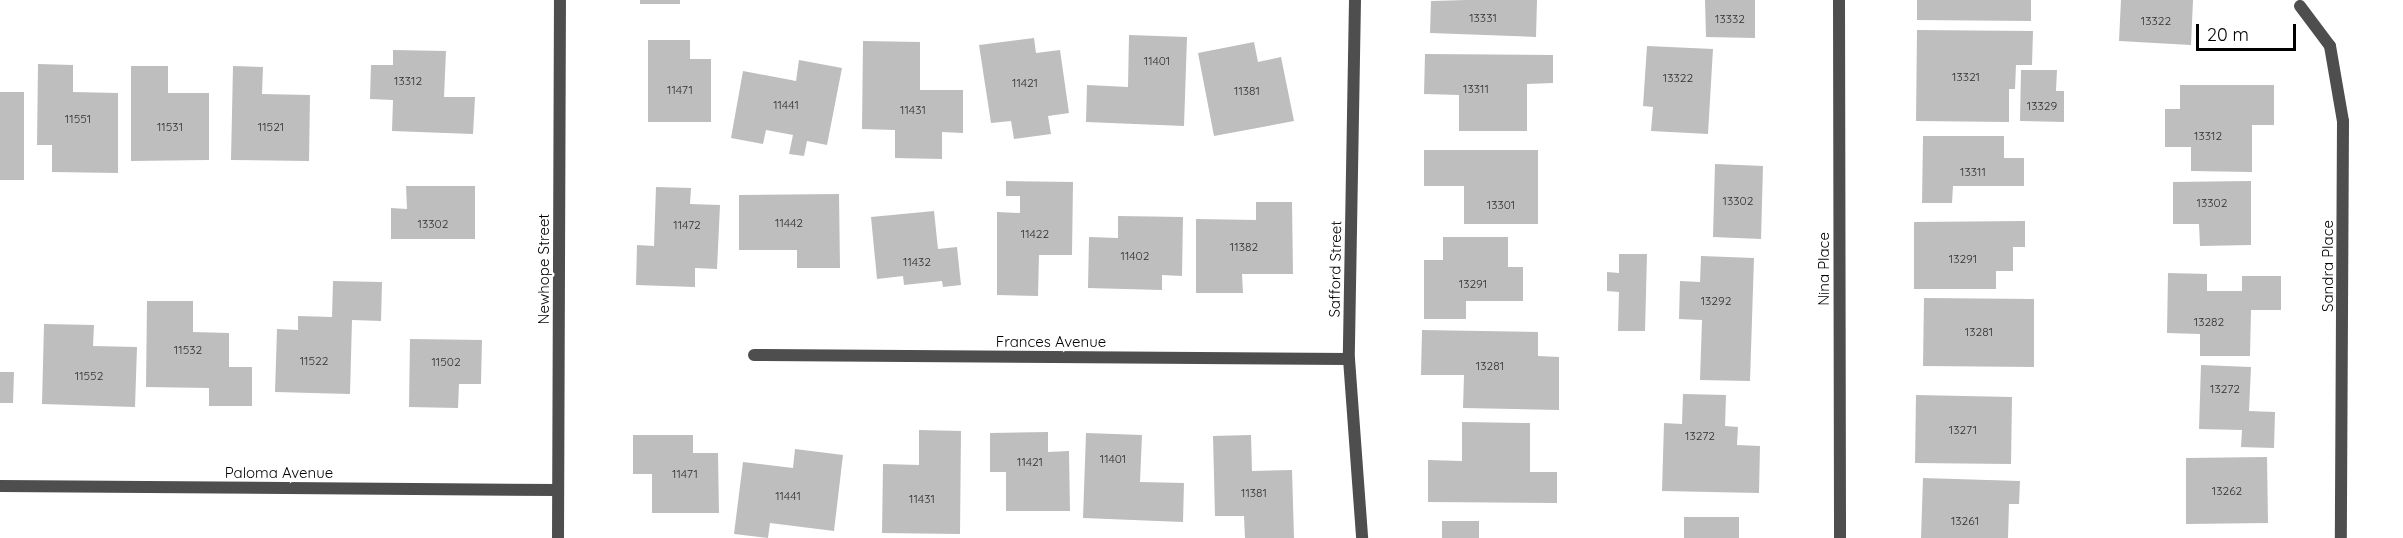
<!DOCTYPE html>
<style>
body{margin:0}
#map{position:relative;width:2403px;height:538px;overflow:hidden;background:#fff;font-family:Quicksand,sans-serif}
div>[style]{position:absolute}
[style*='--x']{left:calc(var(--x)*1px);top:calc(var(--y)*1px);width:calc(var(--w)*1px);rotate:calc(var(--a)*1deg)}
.building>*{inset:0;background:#bebebe}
.minor>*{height:12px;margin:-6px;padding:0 6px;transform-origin:6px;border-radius:6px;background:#4e4e4e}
.tertiary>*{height:12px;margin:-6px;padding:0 6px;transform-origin:6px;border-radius:6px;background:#4e4e4e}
span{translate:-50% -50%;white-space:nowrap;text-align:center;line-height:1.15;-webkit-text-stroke:5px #fff;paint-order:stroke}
.number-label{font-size:12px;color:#303030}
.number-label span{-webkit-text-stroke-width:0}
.street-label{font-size:15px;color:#000}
.scale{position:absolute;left:2196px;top:24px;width:100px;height:27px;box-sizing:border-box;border:3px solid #000;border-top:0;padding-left:8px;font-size:18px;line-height:21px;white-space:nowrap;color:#000;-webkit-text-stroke:4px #fff;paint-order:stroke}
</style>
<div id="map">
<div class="building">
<div style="clip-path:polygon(640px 0,680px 0,680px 4px,640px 4px)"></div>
<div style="clip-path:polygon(1466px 0,1537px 0,1536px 37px,1430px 33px,1431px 1px)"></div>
<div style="clip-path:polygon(1705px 0,1755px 0,1755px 38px,1706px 37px)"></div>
<div style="clip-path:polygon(1917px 0,2031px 0,2031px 21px,1917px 20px)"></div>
<div style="clip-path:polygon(2121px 0,2193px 0,2191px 45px,2119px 41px)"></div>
<div style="clip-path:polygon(1917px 30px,2033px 31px,2032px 65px,2016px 65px,2015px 89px,2009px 89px,2009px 122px,1916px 121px)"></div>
<div style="clip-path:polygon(1129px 35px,1187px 37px,1184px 126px,1086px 122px,1087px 85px,1128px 87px)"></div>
<div style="clip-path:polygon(1034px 38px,1036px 53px,1060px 50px,1069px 113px,1048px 116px,1051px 134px,1014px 139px,1011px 121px,991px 123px,979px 45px)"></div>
<div style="clip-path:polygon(648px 40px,690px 40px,690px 59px,711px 59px,711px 122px,648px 122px)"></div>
<div style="clip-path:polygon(863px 41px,920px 42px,920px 90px,963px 90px,963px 133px,942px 132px,942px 159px,895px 158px,895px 130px,862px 129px)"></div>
<div style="clip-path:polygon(1254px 42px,1258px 62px,1281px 57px,1294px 121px,1214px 136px,1198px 53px)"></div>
<div style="clip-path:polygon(1647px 46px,1713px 49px,1708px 134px,1651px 131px,1653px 107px,1643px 106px)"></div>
<div style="clip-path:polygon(393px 50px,446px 51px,444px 97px,475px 97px,473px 134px,392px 131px,393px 100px,370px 99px,371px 65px,393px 65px)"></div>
<div style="clip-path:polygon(1425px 54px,1553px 55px,1553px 83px,1527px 84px,1527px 131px,1459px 131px,1459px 95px,1424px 94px)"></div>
<div style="clip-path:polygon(799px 60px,842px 68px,827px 145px,807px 141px,804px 156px,789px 154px,793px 135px,766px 130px,763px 144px,731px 138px,743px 71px,796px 81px)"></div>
<div style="clip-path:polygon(38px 64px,73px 65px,73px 92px,118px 93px,118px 173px,52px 172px,52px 145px,37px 145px)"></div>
<div style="clip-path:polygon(131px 66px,168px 66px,168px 93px,209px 93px,209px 160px,131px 161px)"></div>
<div style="clip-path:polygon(233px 66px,263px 67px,262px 94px,310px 95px,309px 161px,231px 160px)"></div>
<div style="clip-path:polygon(2021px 70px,2057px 70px,2056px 91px,2064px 91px,2064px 122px,2020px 121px)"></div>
<div style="clip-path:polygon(2180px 85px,2274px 85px,2274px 125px,2252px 125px,2252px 172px,2191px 171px,2191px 147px,2165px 147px,2165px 109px,2180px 109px)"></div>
<div style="clip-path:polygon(0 92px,24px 92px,24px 180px,0 180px)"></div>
<div style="clip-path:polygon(1923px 136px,2004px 136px,2004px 158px,2024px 158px,2024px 186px,1953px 186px,1952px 203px,1922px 203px)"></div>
<div style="clip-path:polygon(1424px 150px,1538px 150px,1538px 224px,1464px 224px,1464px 186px,1424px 186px)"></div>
<div style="clip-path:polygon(1715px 164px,1763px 166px,1761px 239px,1713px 237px)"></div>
<div style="clip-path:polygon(1006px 181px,1073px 182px,1072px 255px,1039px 255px,1038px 296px,997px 295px,997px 212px,1020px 213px,1020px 196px,1006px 196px)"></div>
<div style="clip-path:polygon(2251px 181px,2251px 245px,2200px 246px,2199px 224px,2173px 224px,2173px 182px)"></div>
<div style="clip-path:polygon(406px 186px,475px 186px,475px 239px,391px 239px,391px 208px,407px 209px)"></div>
<div style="clip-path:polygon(656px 187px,691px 188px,690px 204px,720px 205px,717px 269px,695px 268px,695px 287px,636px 285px,637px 245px,654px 246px)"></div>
<div style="clip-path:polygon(839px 194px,840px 268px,797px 268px,797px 250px,739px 250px,739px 195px)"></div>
<div style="clip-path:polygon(1256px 202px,1292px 202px,1293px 274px,1242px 274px,1243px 293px,1196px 293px,1196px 219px,1256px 220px)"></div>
<div style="clip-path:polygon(934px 211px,938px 249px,957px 247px,961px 285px,943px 287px,942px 281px,904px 285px,903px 276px,877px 279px,871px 217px)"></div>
<div style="clip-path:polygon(1118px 216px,1183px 217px,1182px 276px,1162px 275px,1162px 290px,1088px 288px,1089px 237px,1118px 238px)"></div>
<div style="clip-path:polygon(2025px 221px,2025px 247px,2013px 247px,2013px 271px,1996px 271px,1996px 289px,1914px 289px,1914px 222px)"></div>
<div style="clip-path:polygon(1443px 237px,1508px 237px,1508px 267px,1523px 267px,1523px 301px,1466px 301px,1466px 319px,1424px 319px,1424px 260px,1443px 260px)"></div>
<div style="clip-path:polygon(1619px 254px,1647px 254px,1645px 331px,1618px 331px,1619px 292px,1607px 291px,1607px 272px,1619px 273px)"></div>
<div style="clip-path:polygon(1701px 256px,1754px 258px,1750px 381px,1700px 380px,1702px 320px,1679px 319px,1680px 281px,1700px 282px)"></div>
<div style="clip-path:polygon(2168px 273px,2207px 274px,2207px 291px,2242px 291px,2242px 276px,2281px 276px,2281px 310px,2251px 310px,2250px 356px,2200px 356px,2200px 334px,2167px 333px)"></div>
<div style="clip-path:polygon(333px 281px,382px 282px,381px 321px,352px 320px,350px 394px,275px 392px,277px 329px,298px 330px,298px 316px,332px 317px)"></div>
<div style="clip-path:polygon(1924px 298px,2034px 299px,2034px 367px,1923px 366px)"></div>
<div style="clip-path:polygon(147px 301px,193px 301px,193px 332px,229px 333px,229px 367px,252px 367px,252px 406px,209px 406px,209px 388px,146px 387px)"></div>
<div style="clip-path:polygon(44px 324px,94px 325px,93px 346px,137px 347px,135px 407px,42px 404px)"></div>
<div style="clip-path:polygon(1422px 330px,1538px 332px,1538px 356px,1559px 357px,1559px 410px,1463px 408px,1464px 375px,1421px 375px)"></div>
<div style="clip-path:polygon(410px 339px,482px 340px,481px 384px,459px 384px,458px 408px,409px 407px)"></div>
<div style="clip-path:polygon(2201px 365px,2251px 367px,2249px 411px,2275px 412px,2274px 448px,2241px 447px,2242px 430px,2199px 429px)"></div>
<div style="clip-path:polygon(0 372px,14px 372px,13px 403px,0 403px)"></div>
<div style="clip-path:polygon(1683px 394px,1726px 395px,1725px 426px,1738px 427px,1737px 445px,1760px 446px,1759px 493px,1662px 491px,1664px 423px,1682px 424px)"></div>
<div style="clip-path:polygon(1916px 395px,2012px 397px,2011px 464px,1915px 463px)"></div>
<div style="clip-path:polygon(1462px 422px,1530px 423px,1530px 472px,1557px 472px,1557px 503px,1428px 502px,1428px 460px,1462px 461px)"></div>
<div style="clip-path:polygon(919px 430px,961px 431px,960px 534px,882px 533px,883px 464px,919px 465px)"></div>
<div style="clip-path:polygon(1048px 432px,1048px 452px,1069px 451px,1070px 511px,1006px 511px,1006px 472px,990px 472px,990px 433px)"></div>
<div style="clip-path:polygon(1086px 433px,1142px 435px,1140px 482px,1184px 483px,1183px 522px,1083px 518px)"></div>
<div style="clip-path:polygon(633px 435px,693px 435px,693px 453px,718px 453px,719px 513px,652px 513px,652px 474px,633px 474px)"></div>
<div style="clip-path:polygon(1251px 435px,1252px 471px,1292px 470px,1294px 538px,1245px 538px,1244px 516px,1215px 516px,1213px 436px)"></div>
<div style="clip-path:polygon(795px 449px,843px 455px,834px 531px,770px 523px,768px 538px,734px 534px,743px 462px,793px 468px)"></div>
<div style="clip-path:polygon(2267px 457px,2268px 523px,2186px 524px,2186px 458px)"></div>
<div style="clip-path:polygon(1923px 478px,2020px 481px,2019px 504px,2009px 504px,2008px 538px,1921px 538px)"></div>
<div style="clip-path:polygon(1684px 517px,1739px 517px,1739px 538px,1684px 538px)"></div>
<div style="clip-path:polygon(1442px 521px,1479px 521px,1479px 538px,1442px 538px)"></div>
</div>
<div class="minor">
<div style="--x:1355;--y:0;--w:359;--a:91"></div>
<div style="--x:1349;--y:359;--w:179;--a:85.8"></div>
<div style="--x:1839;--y:0;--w:538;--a:89.89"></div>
<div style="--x:2300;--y:6;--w:50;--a:53.1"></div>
<div style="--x:2330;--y:46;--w:76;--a:80.2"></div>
<div style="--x:2343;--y:121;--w:417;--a:90.3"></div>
<div style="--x:754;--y:355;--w:595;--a:0.39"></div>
<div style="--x:0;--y:486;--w:558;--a:0.41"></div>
</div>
<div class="tertiary">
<div style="--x:558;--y:538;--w:538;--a:-89.79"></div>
</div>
<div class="number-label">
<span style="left:1483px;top:18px">13331</span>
<span style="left:1730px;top:19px">13332</span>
<span style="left:2156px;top:21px">13322</span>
<span style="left:1157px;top:61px">11401</span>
<span style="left:1966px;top:77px">13321</span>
<span style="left:1678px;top:78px">13322</span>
<span style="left:408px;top:81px">13312</span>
<span style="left:1025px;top:83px">11421</span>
<span style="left:1476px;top:89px">13311</span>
<span style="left:680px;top:90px">11471</span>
<span style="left:1247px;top:91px">11381</span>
<span style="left:786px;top:105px">11441</span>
<span style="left:2042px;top:106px">13329</span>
<span style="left:913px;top:110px">11431</span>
<span style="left:78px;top:119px">11551</span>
<span style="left:170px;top:127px">11531</span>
<span style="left:271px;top:127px">11521</span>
<span style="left:2208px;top:136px">13312</span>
<span style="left:1973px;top:172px">13311</span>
<span style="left:1738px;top:201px">13302</span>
<span style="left:2212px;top:203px">13302</span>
<span style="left:1501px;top:205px">13301</span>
<span style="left:789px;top:223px">11442</span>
<span style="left:433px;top:224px">13302</span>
<span style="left:687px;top:225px">11472</span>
<span style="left:1035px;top:234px">11422</span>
<span style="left:1244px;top:247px">11382</span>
<span style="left:1135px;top:256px">11402</span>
<span style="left:1963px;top:259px">13291</span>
<span style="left:917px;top:262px">11432</span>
<span style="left:1473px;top:284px">13291</span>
<span style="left:1716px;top:301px">13292</span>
<span style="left:2209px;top:322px">13282</span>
<span style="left:1979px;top:332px">13281</span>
<span style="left:188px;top:350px">11532</span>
<span style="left:314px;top:361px">11522</span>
<span style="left:446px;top:362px">11502</span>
<span style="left:1490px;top:366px">13281</span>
<span style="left:89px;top:376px">11552</span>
<span style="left:2225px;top:389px">13272</span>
<span style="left:1963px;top:430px">13271</span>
<span style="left:1700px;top:436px">13272</span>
<span style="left:1113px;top:459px">11401</span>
<span style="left:1030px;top:462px">11421</span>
<span style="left:685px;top:474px">11471</span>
<span style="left:2227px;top:491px">13262</span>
<span style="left:1254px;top:493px">11381</span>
<span style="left:788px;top:496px">11441</span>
<span style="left:922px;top:499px">11431</span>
<span style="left:1965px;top:521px">13261</span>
</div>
<div class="street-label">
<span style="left:2328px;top:266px;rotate:-90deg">Sandra Place</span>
<span style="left:544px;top:269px;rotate:-90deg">Newhope Street</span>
<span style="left:1335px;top:269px;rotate:-89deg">Safford Street</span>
<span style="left:1824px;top:269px;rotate:-90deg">Nina Place</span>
<span style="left:1051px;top:342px">Frances Avenue</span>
<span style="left:279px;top:473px">Paloma Avenue</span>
</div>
<div class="scale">20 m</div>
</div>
